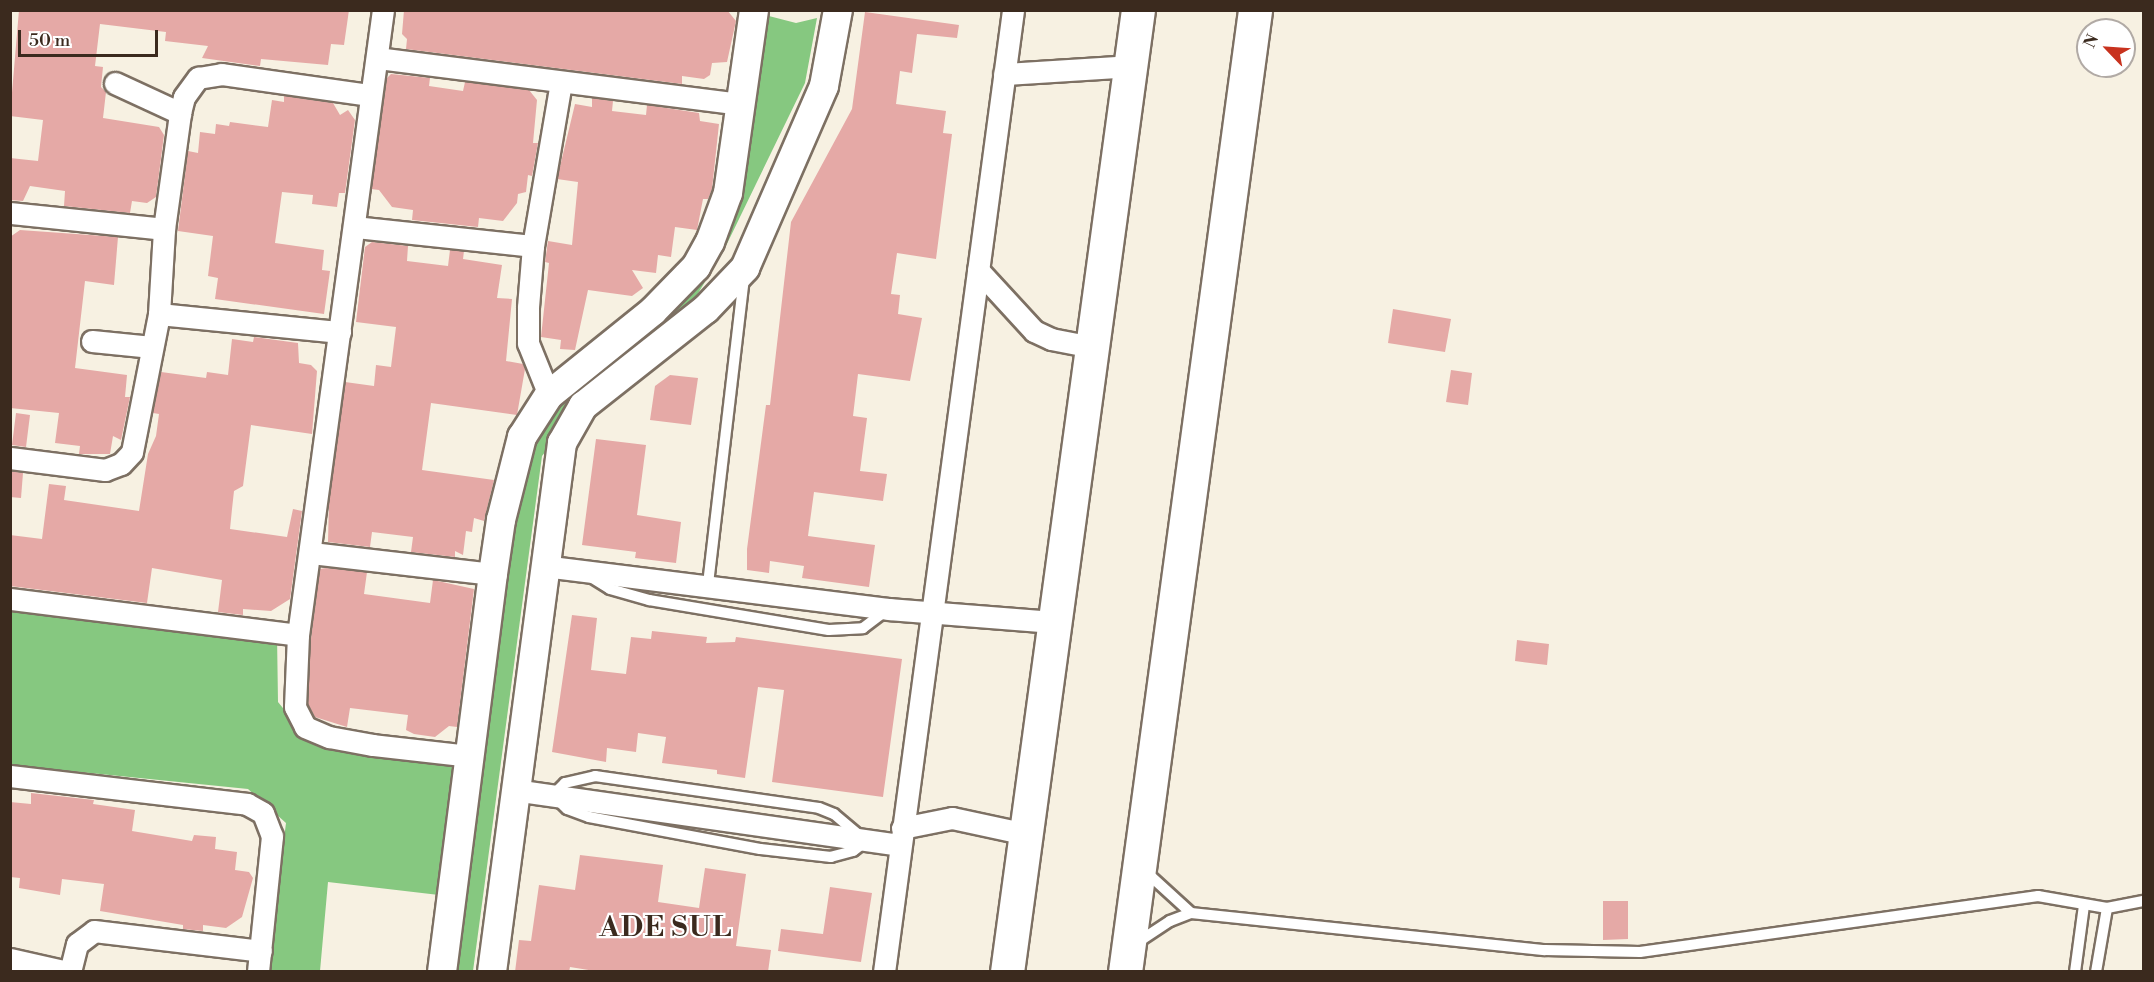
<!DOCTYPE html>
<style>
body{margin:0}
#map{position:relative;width:2154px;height:982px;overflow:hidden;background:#f7f1e2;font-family:"Libre Bodoni",serif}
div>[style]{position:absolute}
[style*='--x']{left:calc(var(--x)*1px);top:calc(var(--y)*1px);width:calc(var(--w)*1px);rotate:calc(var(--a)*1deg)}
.green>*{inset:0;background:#86c880}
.building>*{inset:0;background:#e5a9a6}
.roads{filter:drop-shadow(2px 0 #7d7063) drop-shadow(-2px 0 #7d7063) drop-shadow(0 2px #7d7063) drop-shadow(0 -2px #7d7063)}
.lane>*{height:10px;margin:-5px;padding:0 5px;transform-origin:5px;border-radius:5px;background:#fff}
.street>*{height:21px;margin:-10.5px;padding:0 10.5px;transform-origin:10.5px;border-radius:10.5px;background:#fff}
.secondary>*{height:28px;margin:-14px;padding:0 14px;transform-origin:14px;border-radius:14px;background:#fff}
.highway>*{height:33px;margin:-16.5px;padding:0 16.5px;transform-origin:16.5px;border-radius:16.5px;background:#fff}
span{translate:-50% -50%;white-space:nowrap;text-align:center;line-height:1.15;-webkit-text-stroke:4.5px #fff;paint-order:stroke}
.district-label{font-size:28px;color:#3b2a1e;font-weight:700;letter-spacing:1.5px}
.frame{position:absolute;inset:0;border:12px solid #3b2a1e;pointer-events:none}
.north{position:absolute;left:2076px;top:18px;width:60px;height:60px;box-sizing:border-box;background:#fff;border:2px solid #b1aaa5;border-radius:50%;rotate:295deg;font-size:16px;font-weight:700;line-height:24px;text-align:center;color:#3b2a1e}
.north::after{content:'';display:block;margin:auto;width:21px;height:27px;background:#c8321e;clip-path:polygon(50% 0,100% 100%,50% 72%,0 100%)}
.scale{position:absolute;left:18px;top:30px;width:140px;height:27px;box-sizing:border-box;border:3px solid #3b2a1e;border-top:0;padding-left:8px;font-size:18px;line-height:21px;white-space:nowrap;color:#3b2a1e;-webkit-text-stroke:4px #fff;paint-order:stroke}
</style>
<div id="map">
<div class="green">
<div style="clip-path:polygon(765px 15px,796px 23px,817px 18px,805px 83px,723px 252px,697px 295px,605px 374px,542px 456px,473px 971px,456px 972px,480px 743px,525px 439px,714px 251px,723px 251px)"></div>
<div style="clip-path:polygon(10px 611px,277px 635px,278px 702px,304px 734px,454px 762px,439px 895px,328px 882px,320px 971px,267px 971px,286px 823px,248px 789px,11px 765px)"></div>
</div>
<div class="building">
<div style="clip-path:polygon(19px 10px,349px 10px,344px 45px,331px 44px,328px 65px,261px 59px,260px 66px,202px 58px,208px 46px,165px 41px,166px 32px,100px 24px,95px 66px,103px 67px,101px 87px,106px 92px,103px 118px,159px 127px,164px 135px,156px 197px,147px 203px,132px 201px,130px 213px,64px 206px,65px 191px,30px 186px,23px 201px,10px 200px,10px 158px,38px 161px,43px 120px,10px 116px)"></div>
<div style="clip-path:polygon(404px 10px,727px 10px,736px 21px,727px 62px,712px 63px,710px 75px,704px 79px,682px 76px,682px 84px,406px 49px,407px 39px,402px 34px)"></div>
<div style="clip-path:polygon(865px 12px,959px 25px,957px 38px,917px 34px,912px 73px,900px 71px,896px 104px,946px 111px,943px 133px,952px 134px,936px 259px,897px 253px,891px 294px,900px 295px,898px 314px,922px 318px,910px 381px,858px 374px,853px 416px,867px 418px,860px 471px,887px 474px,883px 501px,814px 492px,808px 536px,875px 545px,869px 587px,802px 578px,804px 566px,770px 561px,769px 573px,747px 570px,747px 549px,766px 405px,770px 405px,791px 222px,852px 109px)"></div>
<div style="clip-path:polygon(391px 74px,430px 78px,429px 86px,463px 91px,465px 82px,529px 90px,537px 100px,533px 143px,538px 143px,532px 176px,528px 175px,526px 192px,518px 194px,517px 203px,503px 221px,479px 218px,478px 227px,412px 220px,413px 210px,392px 207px,379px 190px,371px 189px,387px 78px)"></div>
<div style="clip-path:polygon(284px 96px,333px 103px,340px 115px,348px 110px,355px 120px,345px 193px,339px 193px,337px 207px,312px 204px,313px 195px,282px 192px,275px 243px,324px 250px,322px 270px,330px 271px,324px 314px,215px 299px,218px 278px,208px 276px,213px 236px,178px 231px,188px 151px,198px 153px,200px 132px,215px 134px,216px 124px,229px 126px,230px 122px,268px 127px,272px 100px,284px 102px)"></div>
<div style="clip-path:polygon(592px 98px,613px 101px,612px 111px,646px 115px,647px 105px,699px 113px,700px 121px,719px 124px,712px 189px,708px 199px,703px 199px,697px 230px,675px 227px,671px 257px,658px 255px,656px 273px,632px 270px,643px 288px,632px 296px,588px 290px,575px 350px,560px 349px,561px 340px,541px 337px,549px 263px,545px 262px,548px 241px,572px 245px,578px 182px,557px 179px,575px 104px,592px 107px)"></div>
<div style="clip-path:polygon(20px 230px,118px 237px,114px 285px,85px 281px,75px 368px,127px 375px,125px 397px,130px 397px,121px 440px,113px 436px,110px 454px,79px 454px,80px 446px,55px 443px,59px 413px,10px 408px,10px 237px)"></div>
<div style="clip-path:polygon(372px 242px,408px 246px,407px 261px,448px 266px,450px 250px,464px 251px,463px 259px,502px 265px,497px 298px,512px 299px,506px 361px,523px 364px,525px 369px,517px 415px,431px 403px,422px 470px,494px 480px,484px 521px,474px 518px,472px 532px,466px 531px,463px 555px,455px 551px,455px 557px,411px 552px,413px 537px,372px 532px,370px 547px,328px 542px,329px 501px,345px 382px,374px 386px,376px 365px,391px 367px,396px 327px,356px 322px,365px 247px)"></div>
<div style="clip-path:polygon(1393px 309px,1451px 319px,1445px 352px,1388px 343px)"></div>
<div style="clip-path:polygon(254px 337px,298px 343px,299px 363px,311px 365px,317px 371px,312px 434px,251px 425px,243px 486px,234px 491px,232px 509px,230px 529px,287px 537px,293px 509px,302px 511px,290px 599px,271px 611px,243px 609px,243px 615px,218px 612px,222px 580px,152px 568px,147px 603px,10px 586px,10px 535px,42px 539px,49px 484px,66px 486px,64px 500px,139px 511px,148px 454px,156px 436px,159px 414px,153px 413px,161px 372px,206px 378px,207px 372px,228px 375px,232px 339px,253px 342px)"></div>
<div style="clip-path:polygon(1451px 370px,1472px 373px,1468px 405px,1446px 402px)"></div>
<div style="clip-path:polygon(670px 375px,698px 378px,691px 425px,650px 420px,655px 386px)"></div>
<div style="clip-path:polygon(16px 413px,30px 415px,26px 447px,12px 445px)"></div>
<div style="clip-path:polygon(596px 439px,646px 445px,637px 515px,681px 522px,676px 563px,635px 558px,636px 552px,582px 545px)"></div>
<div style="clip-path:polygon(10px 471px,23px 473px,21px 498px,10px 497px)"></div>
<div style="clip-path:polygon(326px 568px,367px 572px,364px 594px,430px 603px,433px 580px,474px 589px,457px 727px,449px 726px,435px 737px,414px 734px,406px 730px,408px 715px,350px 708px,347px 727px,315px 717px,308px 704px,310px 646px,320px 569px)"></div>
<div style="clip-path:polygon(572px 615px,597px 618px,591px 670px,626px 674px,631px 637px,651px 639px,652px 631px,707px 637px,706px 643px,735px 642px,736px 637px,902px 659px,883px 797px,772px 782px,784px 690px,758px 687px,745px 778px,717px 774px,717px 770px,662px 763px,666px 737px,638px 733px,636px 752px,607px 748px,606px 762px,552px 752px)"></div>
<div style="clip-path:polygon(1517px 640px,1549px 644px,1547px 665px,1515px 661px)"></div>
<div style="clip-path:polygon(31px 793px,94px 800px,93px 804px,135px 810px,132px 831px,192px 841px,194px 835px,216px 837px,215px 849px,237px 852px,235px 870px,249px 872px,253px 878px,242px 917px,226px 928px,203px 925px,203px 931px,183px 929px,183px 925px,100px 911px,104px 884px,62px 879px,60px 895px,19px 888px,20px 878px,10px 877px,10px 802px,31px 804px)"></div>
<div style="clip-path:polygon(580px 855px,663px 865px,658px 902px,699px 908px,705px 868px,746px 874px,736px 946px,771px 950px,768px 972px,601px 972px,570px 967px,569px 972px,515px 972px,519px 940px,531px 941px,539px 885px,575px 890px)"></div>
<div style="clip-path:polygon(830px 887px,872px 893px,861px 962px,778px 951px,781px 929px,823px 934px)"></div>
<div style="clip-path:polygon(1603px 901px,1628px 901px,1628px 939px,1603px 940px)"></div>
</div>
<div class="roads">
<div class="lane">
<div style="--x:586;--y:574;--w:28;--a:32"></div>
<div style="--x:610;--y:589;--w:41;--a:15.8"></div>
<div style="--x:649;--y:600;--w:182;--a:9.5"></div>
<div style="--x:829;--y:630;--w:34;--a:-3"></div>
<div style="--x:863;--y:628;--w:31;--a:-37"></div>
<div style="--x:708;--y:584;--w:309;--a:-83.3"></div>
<div style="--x:595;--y:776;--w:226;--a:8.1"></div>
<div style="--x:819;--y:808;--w:16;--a:22"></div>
<div style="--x:834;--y:814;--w:42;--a:40.2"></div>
<div style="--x:866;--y:841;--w:16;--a:142"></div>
<div style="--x:853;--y:851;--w:23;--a:165"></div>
<div style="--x:831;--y:857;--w:71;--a:-173.6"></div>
<div style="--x:760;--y:849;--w:174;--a:-169.4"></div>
<div style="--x:589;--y:817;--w:23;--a:-160"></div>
<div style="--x:567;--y:809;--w:20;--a:-135"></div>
<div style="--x:553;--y:795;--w:17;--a:-45"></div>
<div style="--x:565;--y:783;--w:31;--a:-13"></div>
<div style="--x:1145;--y:871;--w:62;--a:42.4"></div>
<div style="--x:1135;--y:944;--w:42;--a:-33.3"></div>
<div style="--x:1170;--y:921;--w:22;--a:-21"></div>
<div style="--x:1191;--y:913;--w:356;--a:6"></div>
<div style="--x:1545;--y:950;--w:95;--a:1.2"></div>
<div style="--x:1640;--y:952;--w:402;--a:-8"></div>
<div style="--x:2038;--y:896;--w:70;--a:9.9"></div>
<div style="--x:2107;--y:908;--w:38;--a:-11"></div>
<div style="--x:2075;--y:972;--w:68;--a:-82.3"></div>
<div style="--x:2096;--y:972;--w:65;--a:-80.2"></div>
</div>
<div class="street">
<div style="--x:377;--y:58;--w:365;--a:7.2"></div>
<div style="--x:1004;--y:74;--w:126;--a:-3.6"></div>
<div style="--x:115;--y:83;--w:72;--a:24.8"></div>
<div style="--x:10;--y:213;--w:155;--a:5.9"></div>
<div style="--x:355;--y:227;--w:179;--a:6.1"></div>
<div style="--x:978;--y:270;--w:83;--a:47.4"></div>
<div style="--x:1034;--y:331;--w:19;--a:25"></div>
<div style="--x:1051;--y:339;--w:42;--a:11"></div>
<div style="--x:159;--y:314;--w:182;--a:5.7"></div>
<div style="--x:92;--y:341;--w:60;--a:5.7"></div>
<div style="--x:549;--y:395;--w:56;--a:-112"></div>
<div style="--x:528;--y:343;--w:36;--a:-90"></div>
<div style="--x:528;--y:307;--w:61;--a:-85.3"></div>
<div style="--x:533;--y:246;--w:166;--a:-80.3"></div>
<div style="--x:10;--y:458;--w:96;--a:7.2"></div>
<div style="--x:105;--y:470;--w:17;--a:-21"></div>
<div style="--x:121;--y:464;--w:16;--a:-47"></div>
<div style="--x:132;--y:452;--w:141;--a:-78.9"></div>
<div style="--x:159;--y:314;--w:85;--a:-86.6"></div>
<div style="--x:164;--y:229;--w:117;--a:-82.1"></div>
<div style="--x:180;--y:113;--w:16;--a:-76"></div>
<div style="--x:184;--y:97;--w:24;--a:-54"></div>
<div style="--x:198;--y:78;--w:24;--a:-9"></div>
<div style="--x:222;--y:74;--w:148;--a:8.1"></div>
<div style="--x:311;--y:553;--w:183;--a:6.6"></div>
<div style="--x:543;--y:566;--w:349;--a:7.1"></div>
<div style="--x:889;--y:609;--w:167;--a:4.5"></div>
<div style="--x:10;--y:599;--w:290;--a:7.1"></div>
<div style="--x:298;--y:635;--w:72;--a:92.4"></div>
<div style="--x:295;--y:707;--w:22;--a:63"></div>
<div style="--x:305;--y:727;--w:26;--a:23"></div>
<div style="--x:329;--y:737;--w:45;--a:10.3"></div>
<div style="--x:373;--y:745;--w:97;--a:6.5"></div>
<div style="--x:298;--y:635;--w:631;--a:-82.26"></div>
<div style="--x:10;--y:776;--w:239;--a:6.7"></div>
<div style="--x:247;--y:804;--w:18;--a:29"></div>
<div style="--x:263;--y:813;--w:25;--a:69"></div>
<div style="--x:272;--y:836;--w:137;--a:95.9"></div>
<div style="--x:514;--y:790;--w:389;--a:8.1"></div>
<div style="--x:902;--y:828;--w:51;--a:-11.3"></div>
<div style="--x:952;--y:818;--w:76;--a:12.2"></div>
<div style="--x:10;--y:959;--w:58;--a:12.8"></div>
<div style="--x:70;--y:972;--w:29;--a:-76"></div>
<div style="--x:77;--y:944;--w:21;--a:-37"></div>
<div style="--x:94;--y:931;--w:168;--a:6.8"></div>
<div style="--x:884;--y:972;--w:971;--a:-82.36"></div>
</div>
<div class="secondary">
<div style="--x:442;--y:972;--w:401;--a:-82.7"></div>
<div style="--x:493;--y:574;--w:55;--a:-81.6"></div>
<div style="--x:501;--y:520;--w:86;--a:-75.8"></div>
<div style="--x:522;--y:437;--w:50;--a:-57.3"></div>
<div style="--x:549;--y:395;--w:134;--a:-38.9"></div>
<div style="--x:653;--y:311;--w:62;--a:-45.7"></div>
<div style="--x:696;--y:267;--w:29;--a:-61"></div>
<div style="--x:710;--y:242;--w:52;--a:-69.8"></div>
<div style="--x:728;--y:193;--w:185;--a:-81.9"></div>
<div style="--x:492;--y:972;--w:534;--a:-82.46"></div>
<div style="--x:562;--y:443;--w:43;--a:-60.4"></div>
<div style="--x:583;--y:406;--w:157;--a:-38.3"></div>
<div style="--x:706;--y:309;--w:57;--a:-46.4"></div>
<div style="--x:745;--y:268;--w:198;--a:-66.5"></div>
<div style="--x:824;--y:86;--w:77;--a:-79.6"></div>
</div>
<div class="highway">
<div style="--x:1007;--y:972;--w:971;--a:-82.25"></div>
<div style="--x:1125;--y:972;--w:971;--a:-82.3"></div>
</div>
</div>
<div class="district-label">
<span style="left:666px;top:928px">ADE SUL</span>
</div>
<div class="frame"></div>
<div class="north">N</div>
<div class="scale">50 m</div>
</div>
